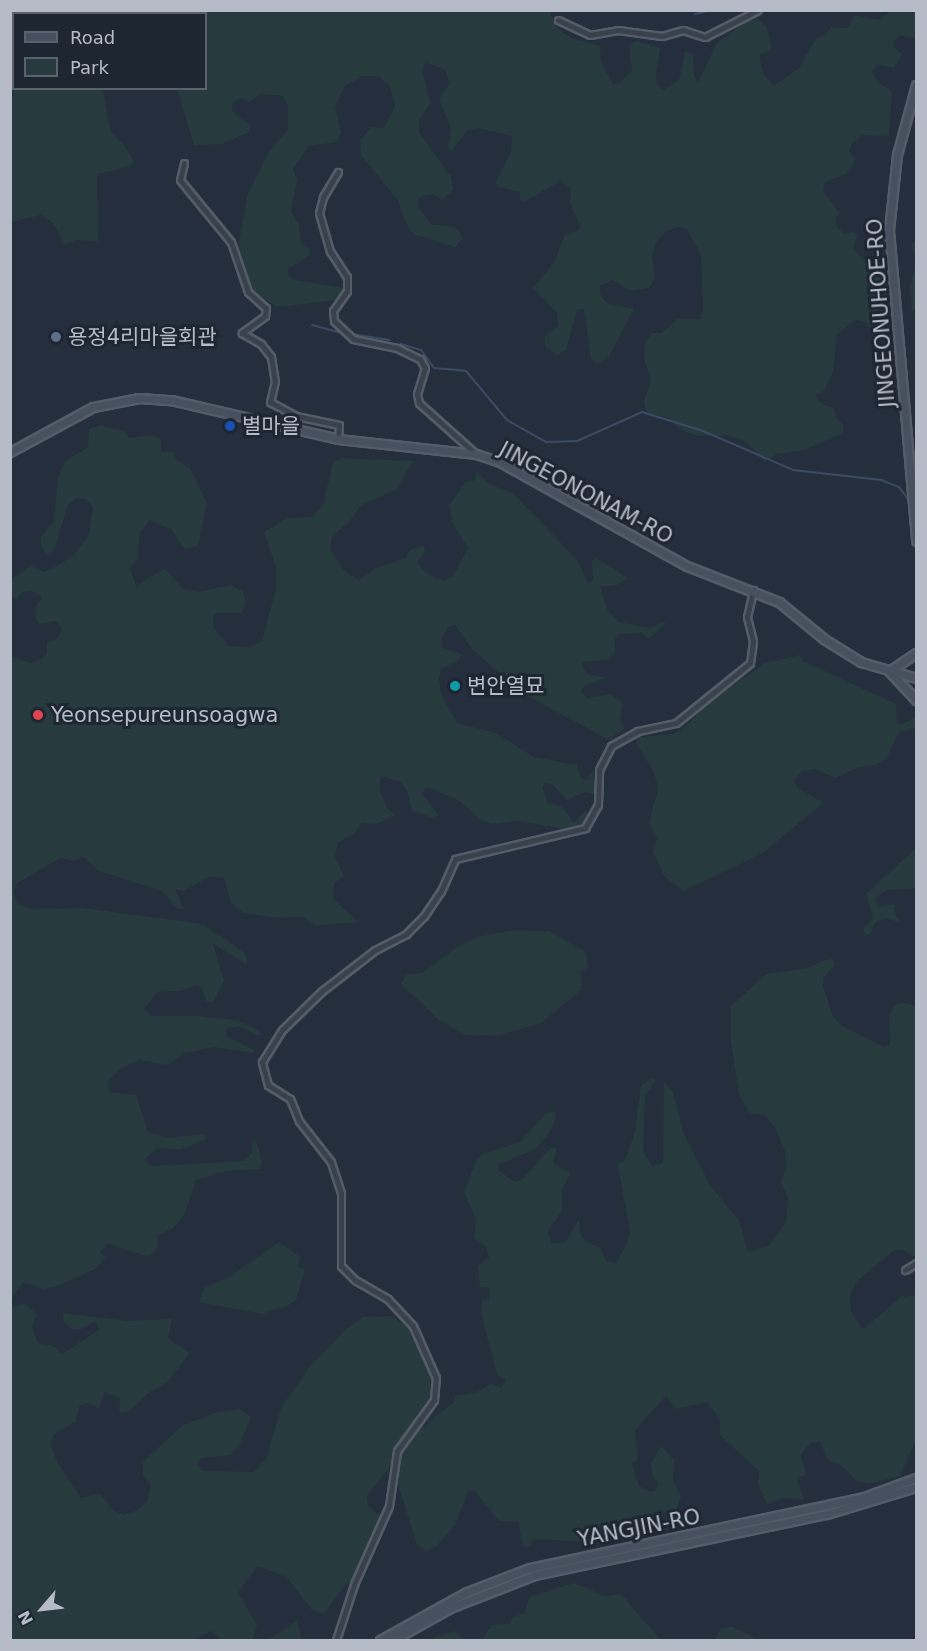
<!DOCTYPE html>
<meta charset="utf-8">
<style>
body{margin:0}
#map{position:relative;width:927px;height:1651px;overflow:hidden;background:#252e3c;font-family:"DejaVu Sans","Noto Sans KR",sans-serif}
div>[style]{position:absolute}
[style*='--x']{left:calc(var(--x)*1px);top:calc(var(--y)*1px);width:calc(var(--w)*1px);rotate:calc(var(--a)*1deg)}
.green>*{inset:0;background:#273a3d}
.stream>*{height:2px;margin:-1px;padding:0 1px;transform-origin:1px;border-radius:1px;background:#3c4b64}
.roads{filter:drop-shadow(2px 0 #545c67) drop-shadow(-2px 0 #545c67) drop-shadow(0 2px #545c67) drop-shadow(0 -2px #545c67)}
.minor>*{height:5px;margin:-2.5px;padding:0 2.5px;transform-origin:2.5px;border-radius:2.5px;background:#39414c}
.secondary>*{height:7px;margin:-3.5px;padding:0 3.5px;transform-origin:3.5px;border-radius:3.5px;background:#47505f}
.dots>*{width:16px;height:16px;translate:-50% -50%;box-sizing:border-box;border:3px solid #1e2631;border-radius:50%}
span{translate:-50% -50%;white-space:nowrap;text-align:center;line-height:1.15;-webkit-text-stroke:6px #1e2631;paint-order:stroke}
.street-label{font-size:21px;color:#b5bcc7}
.poi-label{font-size:21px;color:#b5bcc7}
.left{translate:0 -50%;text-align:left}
.frame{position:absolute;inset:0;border:12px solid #b5bcc7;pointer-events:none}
.legend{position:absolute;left:12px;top:12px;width:195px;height:78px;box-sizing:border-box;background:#1e2631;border:2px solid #5a626d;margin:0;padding:8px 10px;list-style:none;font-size:18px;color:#b5bcc7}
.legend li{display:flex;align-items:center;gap:12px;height:30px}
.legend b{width:30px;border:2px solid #5a626d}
.north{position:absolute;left:12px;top:1579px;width:60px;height:60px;-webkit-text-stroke:4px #1e2631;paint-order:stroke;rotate:242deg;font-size:16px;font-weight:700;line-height:24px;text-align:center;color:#b5bcc7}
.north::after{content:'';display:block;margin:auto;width:21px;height:27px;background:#b5bcc7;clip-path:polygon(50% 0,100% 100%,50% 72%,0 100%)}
</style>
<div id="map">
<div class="green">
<div style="clip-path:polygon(164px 10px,549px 11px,557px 28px,571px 38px,600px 46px,601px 62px,613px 84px,619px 83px,632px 71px,629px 44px,637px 41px,660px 48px,656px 74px,657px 86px,663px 90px,679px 80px,685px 51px,693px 55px,694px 76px,698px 82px,717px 43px,746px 22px,758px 19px,767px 27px,772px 50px,760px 55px,760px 60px,764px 75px,774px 86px,800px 67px,816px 38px,825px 35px,831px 27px,847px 28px,855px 15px,879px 20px,891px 11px,916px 11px,916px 38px,901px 35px,894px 41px,894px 47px,902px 54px,894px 68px,877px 65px,872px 71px,877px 81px,892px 92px,889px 136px,863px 135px,852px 143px,849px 152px,856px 159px,846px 174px,825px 182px,823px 190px,840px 214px,836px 217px,836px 227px,845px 234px,854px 232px,858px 235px,853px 248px,863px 259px,882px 255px,890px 329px,885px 338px,876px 338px,865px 322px,856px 320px,837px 334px,833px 372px,824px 391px,815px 395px,821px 403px,834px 408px,836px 418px,844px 426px,843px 433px,804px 450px,777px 454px,765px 462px,746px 442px,726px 435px,697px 436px,681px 430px,669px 418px,647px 413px,644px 402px,651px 381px,644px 358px,645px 342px,652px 333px,661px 333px,678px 319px,700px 319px,703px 311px,701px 255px,687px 229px,678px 227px,666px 231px,656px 242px,652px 254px,655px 279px,649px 288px,631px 291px,612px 280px,600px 286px,601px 296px,607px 303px,634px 309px,608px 358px,597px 364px,591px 359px,584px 309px,577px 310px,566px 350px,557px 355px,545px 346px,544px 337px,558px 326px,557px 313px,533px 288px,553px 264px,565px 235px,578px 231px,580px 226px,570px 203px,571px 188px,560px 182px,525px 201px,520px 200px,520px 192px,499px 187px,496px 182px,511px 151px,512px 136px,478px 128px,468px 130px,452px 150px,448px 149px,451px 128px,439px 99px,450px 83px,445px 70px,426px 62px,422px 71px,431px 103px,420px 118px,419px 132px,451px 177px,453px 190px,442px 200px,434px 194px,425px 195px,418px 199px,419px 208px,431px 224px,456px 227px,463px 238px,455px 247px,413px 234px,404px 220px,398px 200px,361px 155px,360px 140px,371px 127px,384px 128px,395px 106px,390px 86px,378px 76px,362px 76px,345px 86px,335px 107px,341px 133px,337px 142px,309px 146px,293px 169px,297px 179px,291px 211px,299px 225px,301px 244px,309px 248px,310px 255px,288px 269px,288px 274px,294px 280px,344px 288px,338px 300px,277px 307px,253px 291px,238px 262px,238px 247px,247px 196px,270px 150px,288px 130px,288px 106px,282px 96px,261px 94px,249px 102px,241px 98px,233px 102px,232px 111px,251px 126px,249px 132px,222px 144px,194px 145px,177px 89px,206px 88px,206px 14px,164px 14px)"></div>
<div style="clip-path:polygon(81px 11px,82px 13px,14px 14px,13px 25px,11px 18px,11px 11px)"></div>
<div style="clip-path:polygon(13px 38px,14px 88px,103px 89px,111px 133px,121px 141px,134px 161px,128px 167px,97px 174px,98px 241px,76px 240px,65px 245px,53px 223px,41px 215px,11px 222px)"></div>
<div style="clip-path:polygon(916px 239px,916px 308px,912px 313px,910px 286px,916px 264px,912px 245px)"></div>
<div style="clip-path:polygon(101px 425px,125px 432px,129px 438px,149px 435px,161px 439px,161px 452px,173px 452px,177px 461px,190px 468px,207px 503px,198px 546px,184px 549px,171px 529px,150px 520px,140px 533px,137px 560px,130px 568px,136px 586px,165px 568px,182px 588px,198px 592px,231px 585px,243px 592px,246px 603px,242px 613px,217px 613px,213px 616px,213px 627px,229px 646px,249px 647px,262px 641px,276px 589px,276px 568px,264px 532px,288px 518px,312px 517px,323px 505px,333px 462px,342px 458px,413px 461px,396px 490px,361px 505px,350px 521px,332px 536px,330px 549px,344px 570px,359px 580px,376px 568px,406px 558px,410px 550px,424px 545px,425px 551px,417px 563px,422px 569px,436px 579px,445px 580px,453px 576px,468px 548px,452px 522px,449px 505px,465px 483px,475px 480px,476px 471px,489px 484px,513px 493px,578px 561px,588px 583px,593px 581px,592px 561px,596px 558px,628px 578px,617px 585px,600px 587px,608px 611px,619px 622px,649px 628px,667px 621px,649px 639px,641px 633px,619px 634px,615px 639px,615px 652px,606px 660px,583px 662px,583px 669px,588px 674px,606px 678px,584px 686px,581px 692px,588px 698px,611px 694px,623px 703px,620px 720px,625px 728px,609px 740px,522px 693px,472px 649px,455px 625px,448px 628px,442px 638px,442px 647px,462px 654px,459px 660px,441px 669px,439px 678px,441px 694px,457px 723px,496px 733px,534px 757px,577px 765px,581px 779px,587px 780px,593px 770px,598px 789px,594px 794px,585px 792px,567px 800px,552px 784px,544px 783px,543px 788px,547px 802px,562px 807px,574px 823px,585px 811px,591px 812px,588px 823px,576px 831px,519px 821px,491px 824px,480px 820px,460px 801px,427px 787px,422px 793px,439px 816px,433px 818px,412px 811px,407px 791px,400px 782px,380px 776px,380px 791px,388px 809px,396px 815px,376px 824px,362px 823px,353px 835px,338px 842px,335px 857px,344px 876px,334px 883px,333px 898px,358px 922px,315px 926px,302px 917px,279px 918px,243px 913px,231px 903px,224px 878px,208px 877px,184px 891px,175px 889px,184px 909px,178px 909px,162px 891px,99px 871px,83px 857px,73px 861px,60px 858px,17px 883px,14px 892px,17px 903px,30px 909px,81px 908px,190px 922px,204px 925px,245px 953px,248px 965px,213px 944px,224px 981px,213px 1002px,206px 1001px,202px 989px,196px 985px,181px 991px,157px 992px,144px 1009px,151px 1016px,196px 1016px,235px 1020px,255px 1028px,261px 1034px,258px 1036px,240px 1026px,226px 1028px,226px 1036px,254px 1050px,254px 1053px,213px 1047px,186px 1053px,166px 1065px,140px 1060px,121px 1068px,108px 1081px,109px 1092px,136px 1095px,148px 1132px,167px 1138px,204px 1134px,207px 1139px,180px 1150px,157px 1148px,145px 1159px,150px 1166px,244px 1161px,252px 1153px,252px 1142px,256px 1141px,262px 1162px,260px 1169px,225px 1171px,196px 1180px,185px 1213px,174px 1228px,157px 1236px,158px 1247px,149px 1257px,108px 1244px,100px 1252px,106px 1257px,95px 1269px,57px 1286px,44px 1289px,23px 1282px,11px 1300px,11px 656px,32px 663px,42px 659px,47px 653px,47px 643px,58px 638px,62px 630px,56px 621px,39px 624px,35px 618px,36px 606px,42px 597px,32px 591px,22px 592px,17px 599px,11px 596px,11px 579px,31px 566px,44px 572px,55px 567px,74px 555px,89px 534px,93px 507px,86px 499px,76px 498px,68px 505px,54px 551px,46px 554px,43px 550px,40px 538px,54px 521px,58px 477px,65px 461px,88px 447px,89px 429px)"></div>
<div style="clip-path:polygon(800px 655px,803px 661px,896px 704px,897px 722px,903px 724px,915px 717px,916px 728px,899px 732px,887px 758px,875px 765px,859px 767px,835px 778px,816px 769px,802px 771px,794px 780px,797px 787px,823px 803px,763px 853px,683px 891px,664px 876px,653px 852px,657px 837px,649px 823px,658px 789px,654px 772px,636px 743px,639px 737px,673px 734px,685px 727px,709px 702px,765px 663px)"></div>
<div style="clip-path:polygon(916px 848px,916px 888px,888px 890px,875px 898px,878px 907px,895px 904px,894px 912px,901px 923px,887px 918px,875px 922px,870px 935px,865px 934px,863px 929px,873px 918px,866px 894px)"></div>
<div style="clip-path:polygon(516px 930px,549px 931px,585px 951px,588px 967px,581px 972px,582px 989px,541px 1023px,497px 1036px,466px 1035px,439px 1020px,401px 984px,407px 974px,422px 973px,458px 946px,477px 937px)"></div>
<div style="clip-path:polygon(831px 958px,835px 965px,823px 978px,823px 987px,833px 1016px,842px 1026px,884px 1047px,890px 1045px,889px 1016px,895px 1005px,902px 1002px,916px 1006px,916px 1258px,903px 1250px,893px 1251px,856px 1282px,850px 1296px,851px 1311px,863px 1329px,901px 1297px,916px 1295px,916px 1440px,900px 1476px,869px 1484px,855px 1480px,842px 1466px,828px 1460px,820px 1442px,811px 1442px,801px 1455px,806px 1474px,797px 1479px,804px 1500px,783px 1498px,767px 1504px,758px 1484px,759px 1471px,720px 1435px,720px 1419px,707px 1402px,676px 1409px,666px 1396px,635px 1430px,638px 1459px,632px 1464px,639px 1486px,651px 1492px,656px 1490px,658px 1483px,653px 1478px,651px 1463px,661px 1446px,674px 1460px,673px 1481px,681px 1497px,675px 1513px,670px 1516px,659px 1509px,655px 1513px,657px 1528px,598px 1543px,535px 1539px,527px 1548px,522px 1545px,519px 1522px,499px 1521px,475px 1491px,468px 1492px,455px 1525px,436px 1547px,426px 1551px,417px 1545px,398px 1484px,399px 1462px,406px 1445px,413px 1435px,454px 1402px,455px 1396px,477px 1392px,491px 1383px,501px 1388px,506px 1380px,497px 1375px,481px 1313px,482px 1300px,490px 1299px,489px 1287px,480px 1287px,478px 1266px,489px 1257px,486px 1247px,474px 1238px,476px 1219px,464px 1192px,476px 1161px,483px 1154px,520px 1142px,546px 1113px,555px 1111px,556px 1118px,548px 1134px,536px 1149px,498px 1165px,499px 1171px,515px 1182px,523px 1179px,550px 1148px,557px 1148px,553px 1163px,571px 1173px,562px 1189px,562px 1211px,548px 1231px,551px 1243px,565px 1243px,579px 1219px,580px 1233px,585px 1241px,600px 1247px,606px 1261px,616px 1263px,627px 1243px,630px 1231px,618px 1165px,626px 1158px,635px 1131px,641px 1085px,651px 1079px,656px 1080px,645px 1096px,643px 1151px,652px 1166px,663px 1163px,664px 1082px,673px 1092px,684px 1134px,710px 1185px,740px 1222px,746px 1248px,750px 1252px,769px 1246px,786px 1222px,788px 1198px,781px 1182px,786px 1167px,785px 1152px,776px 1129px,765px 1115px,750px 1114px,739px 1095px,731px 1042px,731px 1006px,766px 974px,803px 969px)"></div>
<div style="clip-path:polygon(279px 1242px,300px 1257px,298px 1267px,305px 1269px,296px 1300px,289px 1305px,262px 1314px,199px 1302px,204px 1288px,231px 1276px)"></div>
<div style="clip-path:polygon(23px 1303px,37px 1314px,32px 1327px,38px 1343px,54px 1346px,62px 1354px,99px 1330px,96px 1321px,79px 1330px,71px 1329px,63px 1320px,63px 1313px,127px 1321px,172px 1319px,168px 1338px,190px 1353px,167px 1383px,148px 1393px,130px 1411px,119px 1413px,120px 1399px,105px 1392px,99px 1408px,86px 1403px,79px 1406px,76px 1422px,54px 1434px,51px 1444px,57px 1462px,81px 1498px,100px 1494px,113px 1510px,124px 1515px,138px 1510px,147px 1501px,151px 1485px,143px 1475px,143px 1462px,183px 1425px,218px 1412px,240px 1409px,251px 1417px,240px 1444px,231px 1455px,208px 1457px,200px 1459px,198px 1465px,203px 1471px,254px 1472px,266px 1459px,281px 1408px,310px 1366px,345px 1330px,363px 1317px,392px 1316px,409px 1328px,429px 1363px,432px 1401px,424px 1416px,402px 1437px,390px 1467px,367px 1496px,368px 1506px,381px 1516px,354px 1582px,346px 1584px,324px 1614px,311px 1609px,286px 1576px,257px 1566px,238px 1593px,257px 1625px,253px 1640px,222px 1640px,211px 1631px,193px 1640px,11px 1640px,10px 1308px)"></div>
<div style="clip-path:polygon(574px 1583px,605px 1596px,621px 1594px,661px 1640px,482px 1640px,491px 1625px,510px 1624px,513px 1617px,525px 1613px,529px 1597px)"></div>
<div style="clip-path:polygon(297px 1620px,302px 1640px,266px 1640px,273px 1637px)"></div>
<div style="clip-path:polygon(731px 1626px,759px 1640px,715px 1640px,720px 1630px)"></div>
<div style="clip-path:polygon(455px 1631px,464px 1640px,431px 1640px,435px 1637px)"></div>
</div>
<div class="stream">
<div style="--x:695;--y:14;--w:17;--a:-13"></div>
<div style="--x:312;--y:325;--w:27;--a:15"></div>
<div style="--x:352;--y:334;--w:38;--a:9"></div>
<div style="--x:401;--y:344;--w:21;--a:17"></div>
<div style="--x:421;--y:350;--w:22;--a:54"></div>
<div style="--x:434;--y:368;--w:32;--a:5"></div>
<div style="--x:466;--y:371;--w:64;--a:50.1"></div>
<div style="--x:507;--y:420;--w:45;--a:29.4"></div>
<div style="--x:546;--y:442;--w:31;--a:-2"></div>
<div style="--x:577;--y:441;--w:71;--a:-24"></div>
<div style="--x:642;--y:412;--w:64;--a:17.3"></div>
<div style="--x:703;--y:431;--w:98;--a:23.4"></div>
<div style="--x:793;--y:470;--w:89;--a:6.5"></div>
<div style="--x:881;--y:480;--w:19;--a:21"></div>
<div style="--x:899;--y:487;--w:15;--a:53"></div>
</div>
<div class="roads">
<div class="minor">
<div style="--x:558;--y:20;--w:35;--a:25"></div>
<div style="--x:590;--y:35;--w:28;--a:-10"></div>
<div style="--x:618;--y:30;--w:44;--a:7.8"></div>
<div style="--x:662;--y:36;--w:22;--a:-16"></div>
<div style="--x:683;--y:30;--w:23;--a:18"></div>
<div style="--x:705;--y:37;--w:59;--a:-27"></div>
<div style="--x:184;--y:163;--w:17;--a:103"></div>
<div style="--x:180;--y:180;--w:80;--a:50.6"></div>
<div style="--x:231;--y:242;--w:53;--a:71.2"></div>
<div style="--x:248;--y:292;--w:24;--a:42"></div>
<div style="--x:266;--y:308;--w:8;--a:97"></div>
<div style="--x:265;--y:316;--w:29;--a:144"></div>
<div style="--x:242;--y:333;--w:22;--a:30"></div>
<div style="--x:261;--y:344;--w:16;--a:52"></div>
<div style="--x:271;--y:357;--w:24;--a:81"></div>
<div style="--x:275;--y:381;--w:22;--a:103"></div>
<div style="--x:270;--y:402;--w:30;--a:28"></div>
<div style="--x:296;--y:416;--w:44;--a:11.8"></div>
<div style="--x:339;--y:425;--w:14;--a:94"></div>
<div style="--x:338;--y:172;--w:29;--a:121"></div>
<div style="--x:323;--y:197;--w:16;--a:104"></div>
<div style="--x:319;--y:213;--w:40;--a:74"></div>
<div style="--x:330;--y:251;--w:31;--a:57"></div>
<div style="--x:347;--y:277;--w:14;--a:90"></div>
<div style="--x:347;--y:291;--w:24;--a:125"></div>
<div style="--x:333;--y:311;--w:10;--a:84"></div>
<div style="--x:334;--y:321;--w:26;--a:43"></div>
<div style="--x:353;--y:339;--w:45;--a:11.6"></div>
<div style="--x:397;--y:348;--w:25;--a:26"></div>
<div style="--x:420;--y:359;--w:10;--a:61"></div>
<div style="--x:425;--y:368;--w:27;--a:107"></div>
<div style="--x:417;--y:394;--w:9;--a:77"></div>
<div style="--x:419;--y:403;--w:76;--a:41.8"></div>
<div style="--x:905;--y:1270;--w:13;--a:-32"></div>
<div style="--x:336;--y:1640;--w:61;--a:-71.9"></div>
<div style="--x:355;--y:1582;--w:83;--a:-65.9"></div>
<div style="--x:389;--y:1506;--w:56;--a:-81.7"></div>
<div style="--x:397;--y:1451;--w:63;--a:-54"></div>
<div style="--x:434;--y:1400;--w:22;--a:-85"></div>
<div style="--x:436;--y:1378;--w:57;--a:-113.9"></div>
<div style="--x:413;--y:1326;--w:37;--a:-133"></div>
<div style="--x:388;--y:1299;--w:38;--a:-150"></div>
<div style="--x:355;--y:1280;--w:20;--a:-135"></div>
<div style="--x:341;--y:1266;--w:73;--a:-90"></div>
<div style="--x:341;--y:1193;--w:33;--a:-108"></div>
<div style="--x:331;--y:1162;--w:52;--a:-128"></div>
<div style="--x:299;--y:1121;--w:24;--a:-112"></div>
<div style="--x:290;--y:1099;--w:26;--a:-148"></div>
<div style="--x:268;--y:1085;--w:24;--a:-105"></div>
<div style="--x:262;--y:1062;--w:38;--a:-58"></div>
<div style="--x:282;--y:1030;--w:56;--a:-44.3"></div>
<div style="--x:322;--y:991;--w:67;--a:-37.7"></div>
<div style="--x:375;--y:950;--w:35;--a:-27"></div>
<div style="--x:406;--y:934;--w:25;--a:-45"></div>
<div style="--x:424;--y:916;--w:30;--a:-56"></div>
<div style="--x:441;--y:891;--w:35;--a:-66"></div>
<div style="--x:455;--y:859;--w:134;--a:-13.4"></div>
<div style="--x:585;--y:828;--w:26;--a:-61"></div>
<div style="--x:598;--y:805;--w:35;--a:-88"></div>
<div style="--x:599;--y:770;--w:27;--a:-63"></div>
<div style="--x:611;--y:746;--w:31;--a:-29"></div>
<div style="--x:638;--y:731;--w:39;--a:-12"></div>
<div style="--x:676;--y:723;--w:95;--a:-39"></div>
<div style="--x:750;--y:663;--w:22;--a:-82"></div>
<div style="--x:753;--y:641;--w:25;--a:-104"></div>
<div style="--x:747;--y:617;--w:28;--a:-77"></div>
</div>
<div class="secondary">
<div style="--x:916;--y:85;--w:73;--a:105.2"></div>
<div style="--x:897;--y:155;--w:75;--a:96.1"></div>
<div style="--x:889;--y:230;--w:312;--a:85"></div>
<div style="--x:10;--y:452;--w:94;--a:-28.5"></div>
<div style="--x:93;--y:407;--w:47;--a:-11.1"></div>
<div style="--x:139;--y:398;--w:32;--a:4"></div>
<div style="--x:171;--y:400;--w:171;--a:13.1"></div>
<div style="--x:338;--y:439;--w:139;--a:6.2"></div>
<div style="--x:476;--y:454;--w:23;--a:18"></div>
<div style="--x:498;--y:461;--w:216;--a:29.1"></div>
<div style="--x:687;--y:566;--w:99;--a:21.4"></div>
<div style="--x:779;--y:602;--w:58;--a:39.4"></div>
<div style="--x:824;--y:639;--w:44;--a:31.9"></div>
<div style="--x:861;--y:662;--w:57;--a:16.2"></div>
<div style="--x:916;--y:653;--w:32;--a:146"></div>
<div style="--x:889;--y:671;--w:40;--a:47"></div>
<div style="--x:380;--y:1640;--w:99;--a:-28.9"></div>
<div style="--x:467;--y:1592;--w:67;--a:-20.9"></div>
<div style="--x:530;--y:1568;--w:341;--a:-12"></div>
<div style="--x:864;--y:1497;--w:55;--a:-20.1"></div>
<div style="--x:393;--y:1640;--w:65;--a:-29.3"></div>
<div style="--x:450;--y:1608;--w:90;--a:-21.4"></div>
<div style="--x:534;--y:1575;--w:299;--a:-11.8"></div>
<div style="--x:827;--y:1514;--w:93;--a:-16.9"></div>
</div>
</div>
<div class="dots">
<div style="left:56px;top:337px;background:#5c6f8a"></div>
<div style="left:230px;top:426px;background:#1a4fb4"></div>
<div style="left:455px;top:686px;background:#0f9aa8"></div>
<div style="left:38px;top:715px;background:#e0444e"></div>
</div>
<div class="street-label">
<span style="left:881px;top:313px;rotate:-94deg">JINGEONUHOE-RO</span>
<span style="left:586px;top:493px;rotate:28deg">JINGEONONAM-RO</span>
<span style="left:639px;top:1528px;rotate:-11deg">YANGJIN-RO</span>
</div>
<div class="poi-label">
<span class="left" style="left:68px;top:337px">용정4리마을회관</span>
<span class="left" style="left:242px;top:426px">별마을</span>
<span class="left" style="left:467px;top:686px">변안열묘</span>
<span class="left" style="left:51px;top:715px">Yeonsepureunsoagwa</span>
</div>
<div class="frame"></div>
<ul class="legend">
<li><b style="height:8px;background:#47505f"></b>Road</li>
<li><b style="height:16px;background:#273a3d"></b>Park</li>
</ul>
<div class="north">N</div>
</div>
